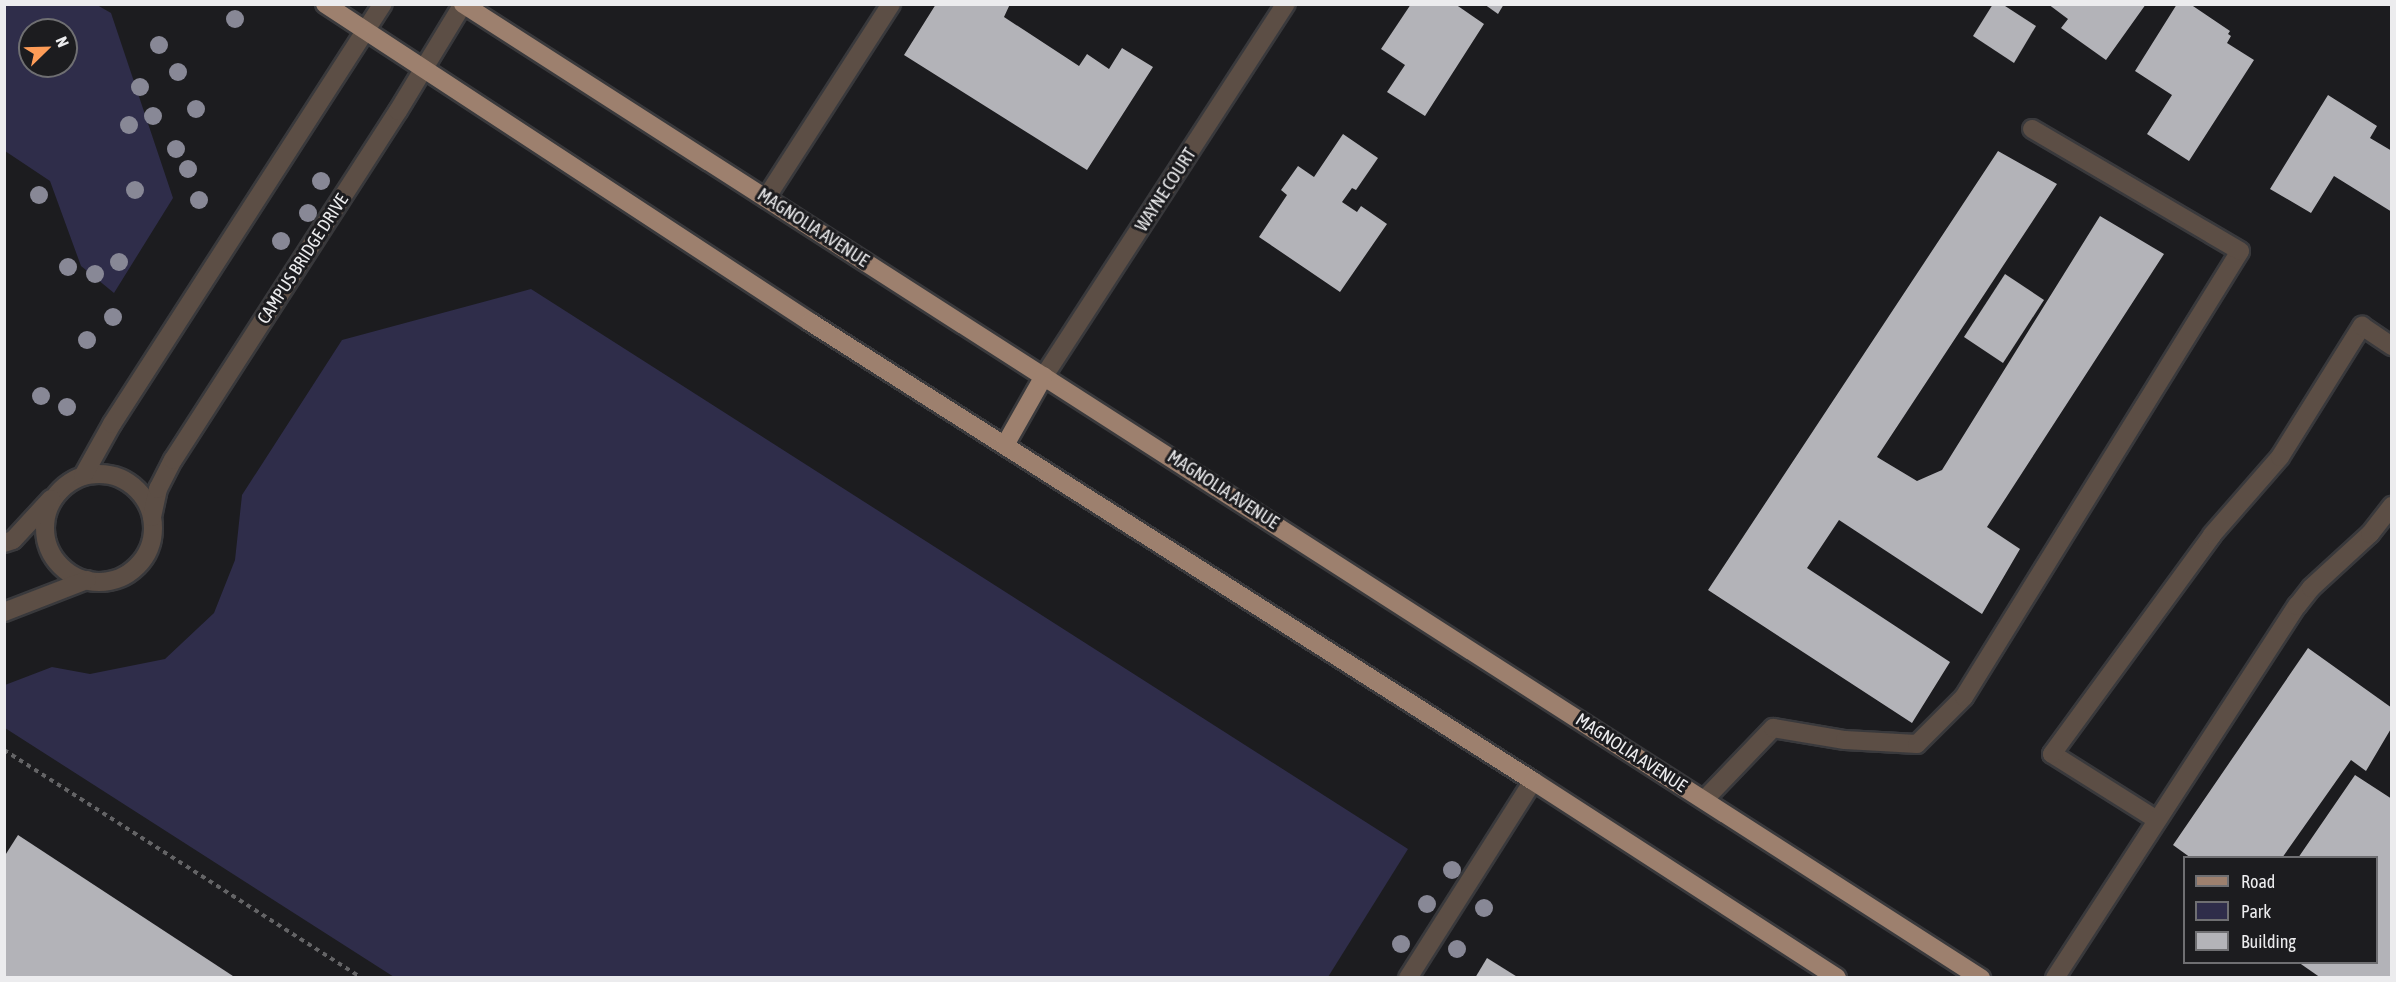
<!DOCTYPE html>
<style>
body{margin:0}
#map{position:relative;width:2396px;height:982px;overflow:hidden;background:#1c1c1f;font-family:"Asap Condensed",sans-serif}
div>[style]{position:absolute}
[style*='--x']{left:calc(var(--x)*1px);top:calc(var(--y)*1px);width:calc(var(--w)*1px);rotate:calc(var(--a)*1deg)}
.green>*{inset:0;background:#2f2d4a}
.building>*{inset:0;background:#b3b3b8}
.path>*{height:4px;margin-top:-2px;transform-origin:0;background:repeating-linear-gradient(90deg,#646466 0 4.5px,transparent 0 9px)}
.roads{filter:drop-shadow(2px 0 #39393c) drop-shadow(-2px 0 #39393c) drop-shadow(0 2px #39393c) drop-shadow(0 -2px #39393c)}
.lane>*{height:18px;margin:-9px;padding:0 9px;transform-origin:9px;border-radius:9px;background:#5c4e45}
.lane>.ring{margin:-9px;padding:0;box-sizing:content-box;background:none;border:18px solid #5c4e45;border-radius:50%}
.street>*{height:18px;margin:-9px;padding:0 9px;transform-origin:9px;border-radius:9px;background:#5c4e45}
.primary>*{height:18px;margin:-9px;padding:0 9px;transform-origin:9px;border-radius:9px;background:#9d806e}
.trees>*{width:18px;height:18px;margin:-9px;border-radius:50%;background:#888896}
span{translate:-50% -50%;white-space:nowrap;text-align:center;line-height:1.15;-webkit-text-stroke:6px #1c1c1f;paint-order:stroke}
.street-label{font-size:18px;color:#ececee}
.frame{position:absolute;inset:0;border:6px solid #ececee;pointer-events:none}
.legend{position:absolute;left:2183px;top:856px;width:195px;height:108px;box-sizing:border-box;background:#1c1c1f;border:2px solid #6f6f72;margin:0;padding:8px 10px;list-style:none;font-size:18px;color:#ececee}
.legend li{display:flex;align-items:center;gap:12px;height:30px}
.legend b{width:30px;border:2px solid #6f6f72}
.north{position:absolute;left:18px;top:18px;width:60px;height:60px;box-sizing:border-box;background:#1c1c1f;border:2px solid #6f6f72;border-radius:50%;rotate:67deg;font-size:16px;font-weight:700;line-height:24px;text-align:center;color:#ececee}
.north::after{content:'';display:block;margin:auto;width:21px;height:27px;background:#fe9c57;clip-path:polygon(50% 0,100% 100%,50% 72%,0 100%)}
</style>
<div id="map">
<div class="green">
<div style="clip-path:polygon(evenodd,4px 5px,97px 5px,111px 13px,173px 198px,114px 293px,81px 266px,50px 181px,5px 151px,4px 5px,30px 30px,66px 30px,66px 66px,30px 66px,30px 30px)"></div>
<div style="clip-path:polygon(531px 289px,1408px 849px,1328px 977px,394px 977px,5px 728px,5px 685px,52px 667px,90px 674px,165px 659px,214px 613px,235px 560px,242px 495px,342px 340px)"></div>
</div>
<div class="building">
<div style="clip-path:polygon(936px 4px,1010px 4px,1004px 17px,1079px 66px,1087px 54px,1109px 69px,1122px 48px,1153px 67px,1087px 170px,904px 55px)"></div>
<div style="clip-path:polygon(1411px 4px,1455px 4px,1484px 24px,1425px 116px,1387px 92px,1405px 65px,1381px 49px)"></div>
<div style="clip-path:polygon(1484px 4px,1504px 4px,1498px 14px)"></div>
<div style="clip-path:polygon(1993px 4px,2002px 4px,2036px 26px,2014px 63px,1973px 36px)"></div>
<div style="clip-path:polygon(2048px 4px,2146px 4px,2106px 60px,2061px 28px,2068px 19px)"></div>
<div style="clip-path:polygon(2177px 4px,2190px 4px,2230px 31px,2228px 34px,2231px 36px,2227px 43px,2254px 60px,2189px 161px,2147px 134px,2172px 95px,2135px 71px)"></div>
<div style="clip-path:polygon(2328px 95px,2377px 126px,2370px 138px,2392px 151px,2392px 212px,2334px 176px,2311px 213px,2270px 189px)"></div>
<div style="clip-path:polygon(1343px 134px,1378px 158px,1356px 190px,1352px 188px,1342px 202px,1357px 212px,1361px 206px,1387px 224px,1340px 292px,1259px 237px,1287px 195px,1281px 190px,1298px 166px,1314px 177px)"></div>
<div style="clip-path:polygon(1998px 151px,2057px 184px,1877px 457px,1917px 481px,1942px 470px,2100px 216px,2164px 254px,1987px 527px,2020px 549px,1982px 614px,1839px 520px,1807px 568px,1950px 662px,1912px 723px,1708px 590px)"></div>
<div style="clip-path:polygon(2005px 274px,2044px 300px,2003px 363px,1964px 337px)"></div>
<div style="clip-path:polygon(2308px 648px,2392px 708px,2392px 727px,2366px 771px,2351px 760px,2282px 858px,2191px 858px,2173px 845px)"></div>
<div style="clip-path:polygon(2355px 775px,2392px 799px,2392px 978px,2321px 978px,2298px 962px,2376px 962px,2376px 858px,2298px 858px)"></div>
<div style="clip-path:polygon(18px 835px,236px 978px,4px 978px,4px 857px)"></div>
<div style="clip-path:polygon(1487px 958px,1519px 978px,1475px 978px)"></div>
</div>
<div class="path">
<div style="--x:4;--y:750;--w:424;--a:32.5"></div>
</div>
<div class="roads">
<div class="lane">
<div style="--x:766;--y:198;--w:231;--a:-57.2"></div>
<div class="ring" style="left:45px;top:474px;width:90px;height:90px"></div>
<div style="--x:83;--y:476;--w:60;--a:-60.9"></div>
<div style="--x:112;--y:424;--w:500;--a:-57.2"></div>
<div style="--x:152;--y:517;--w:29;--a:-78"></div>
<div style="--x:158;--y:489;--w:33;--a:-63"></div>
<div style="--x:173;--y:460;--w:415;--a:-57.2"></div>
<div style="--x:398;--y:111;--w:125;--a:-58.7"></div>
<div style="--x:4;--y:543;--w:9;--a:-18"></div>
<div style="--x:13;--y:540;--w:56;--a:-47.2"></div>
<div style="--x:4;--y:612;--w:89;--a:-21.1"></div>
<div style="--x:1704;--y:800;--w:100;--a:-46.2"></div>
<div style="--x:1773;--y:728;--w:73;--a:9.5"></div>
<div style="--x:1845;--y:740;--w:72;--a:3.2"></div>
<div style="--x:1917;--y:744;--w:66;--a:-45"></div>
<div style="--x:1964;--y:697;--w:524;--a:-58.25"></div>
<div style="--x:2240;--y:251;--w:241;--a:-149.6"></div>
<div style="--x:2157;--y:820;--w:124;--a:-147.8"></div>
<div style="--x:2052;--y:754;--w:271;--a:-53.8"></div>
<div style="--x:2212;--y:535;--w:103;--a:-48.9"></div>
<div style="--x:2280;--y:457;--w:155;--a:-58"></div>
<div style="--x:2362;--y:326;--w:36;--a:34"></div>
<div style="--x:1408;--y:978;--w:233;--a:-57.6"></div>
<div style="--x:2055;--y:978;--w:444;--a:-57"></div>
<div style="--x:2297;--y:606;--w:23;--a:-52"></div>
<div style="--x:2311;--y:588;--w:80;--a:-42.5"></div>
<div style="--x:2370;--y:534;--w:36;--a:-52"></div>
</div>
<div class="street">
<div style="--x:1044;--y:376;--w:444;--a:-57"></div>
</div>
<div class="primary">
<div style="--x:325;--y:4;--w:580;--a:33.25"></div>
<div style="--x:810;--y:322;--w:856;--a:32.41"></div>
<div style="--x:1533;--y:781;--w:362;--a:32.9"></div>
<div style="--x:463;--y:4;--w:1804;--a:32.69"></div>
<div style="--x:1005;--y:445;--w:79;--a:-60.5"></div>
</div>
</div>
<div class="trees">
<div style="left:235px;top:19px"></div>
<div style="left:159px;top:45px"></div>
<div style="left:178px;top:72px"></div>
<div style="left:140px;top:87px"></div>
<div style="left:196px;top:109px"></div>
<div style="left:153px;top:116px"></div>
<div style="left:129px;top:125px"></div>
<div style="left:176px;top:149px"></div>
<div style="left:188px;top:169px"></div>
<div style="left:321px;top:181px"></div>
<div style="left:135px;top:190px"></div>
<div style="left:39px;top:195px"></div>
<div style="left:199px;top:200px"></div>
<div style="left:308px;top:213px"></div>
<div style="left:281px;top:241px"></div>
<div style="left:119px;top:262px"></div>
<div style="left:68px;top:267px"></div>
<div style="left:95px;top:274px"></div>
<div style="left:113px;top:317px"></div>
<div style="left:87px;top:340px"></div>
<div style="left:41px;top:396px"></div>
<div style="left:67px;top:407px"></div>
<div style="left:1452px;top:870px"></div>
<div style="left:1427px;top:904px"></div>
<div style="left:1484px;top:908px"></div>
<div style="left:1401px;top:944px"></div>
<div style="left:1457px;top:949px"></div>
</div>
<div class="street-label">
<span style="left:1166px;top:190px;rotate:-57deg">WAYNE COURT</span>
<span style="left:813px;top:228px;rotate:33deg">MAGNOLIA AVENUE</span>
<span style="left:303px;top:259px;rotate:-57deg">CAMPUS BRIDGE DRIVE</span>
<span style="left:1223px;top:490px;rotate:33deg">MAGNOLIA AVENUE</span>
<span style="left:1631px;top:753px;rotate:33deg">MAGNOLIA AVENUE</span>
</div>
<div class="frame"></div>
<ul class="legend">
<li><b style="height:8px;background:#9d806e"></b>Road</li>
<li><b style="height:16px;background:#2f2d4a"></b>Park</li>
<li><b style="height:16px;background:#b3b3b8"></b>Building</li>
</ul>
<div class="north">N</div>
</div>
